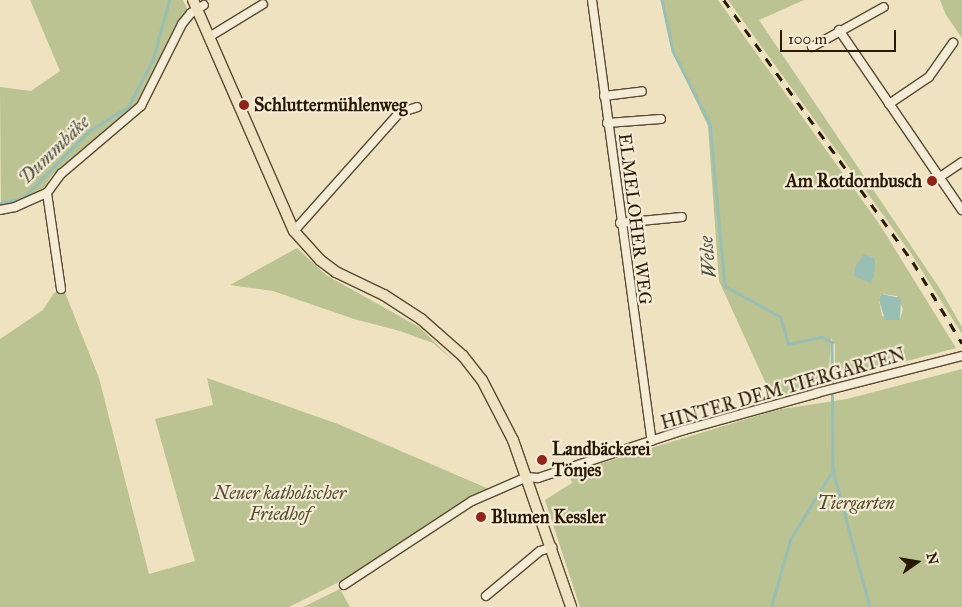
<!DOCTYPE html>
<meta charset="utf-8">
<style>
body{margin:0}
#map{position:relative;width:962px;height:607px;overflow:hidden;background:#eee2c0;font-family:"IM FELL Great Primer",serif}
div>[style]{position:absolute}
[style*='--x']{left:calc(var(--x)*1px);top:calc(var(--y)*1px);width:calc(var(--w)*1px);rotate:calc(var(--a)*1deg)}
.green>*{inset:0;background:#bac391}
.water>*{inset:0;background:#99beb3}
.stream>*{height:2.5px;margin:-1.25px;padding:0 1.25px;transform-origin:1.25px;border-radius:1.25px;background:#99beb3}
.roads{filter:drop-shadow(1px 0 #5a4a32) drop-shadow(-1px 0 #5a4a32) drop-shadow(0 1px #5a4a32) drop-shadow(0 -1px #5a4a32)}
.minor>*{height:8px;margin:-4px;padding:0 4px;transform-origin:4px;border-radius:4px;background:#f4ecd6}
.major>*{height:10px;margin:-5px;padding:0 5px;transform-origin:5px;border-radius:5px;background:#eee2c0}
.rail>*{height:2.5px;margin-top:-1.25px;transform-origin:0;background:repeating-linear-gradient(90deg,#291802 0 9px,transparent 0 18px)}
.dots>*{width:14px;height:14px;translate:-50% -50%;box-sizing:border-box;border:2px solid #f4ecd6;border-radius:50%}
span{translate:-50% -50%;white-space:nowrap;text-align:center;line-height:1.15;-webkit-text-stroke:4.5px #f4ecd6;paint-order:stroke}
.poi-label{font-size:18px;color:#291802;font-weight:700}
.left{translate:0 -50%;text-align:left}
.right{translate:-100% -50%;text-align:right}
.street-label{font-size:18px;color:#291802}
.park-label{font-size:18px;color:#544b2d;font-style:italic}
.water-label{font-size:19px;color:#505240;font-style:italic}
.north{position:absolute;left:892px;top:537px;width:50px;height:50px;-webkit-text-stroke:4px #f4ecd6;paint-order:stroke;rotate:77deg;font-size:14px;font-weight:700;line-height:20px;text-align:center;color:#291802}
.north::after{content:'';display:block;margin:auto;width:18px;height:22px;background:#291802;clip-path:polygon(50% 0,100% 100%,50% 72%,0 100%)}
.scale{position:absolute;left:780px;top:30px;width:116px;height:22px;box-sizing:border-box;border:2px solid #291802;border-top:0;padding-left:6px;font-size:15px;line-height:18px;white-space:nowrap;color:#291802;-webkit-text-stroke:4px #f4ecd6;paint-order:stroke}
</style>
<div id="map">
<div class="green">
<div style="clip-path:polygon(30px 0,183px 0,189px 13px,178px 25px,135px 109px,51px 176px,45px 187px,24px 200px,1px 206px,0 87px,31px 91px,60px 71px)"></div>
<div style="clip-path:polygon(evenodd,661px 0,718px 0,880px 225px,956px 348px,835px 380px,835px 345px,831px 338px,828px 384px,772px 397px,719px 281px,708px 126px,672px 50px,661px 0,881px 294px,897px 296px,903px 309px,900px 320px,882px 316px,879px 300px,881px 294px)"></div>
<div style="clip-path:polygon(728px 0,804px 0,759px 20px,940px 289px,962px 327px,962px 334px,912px 255px)"></div>
<div style="clip-path:polygon(940px 0,962px 0,962px 38px,946px 15px)"></div>
<div style="clip-path:polygon(297px 248px,326px 275px,419px 327px,454px 361px,433px 343px,400px 331px,354px 319px,273px 291px,230px 285px)"></div>
<div style="clip-path:polygon(64px 290px,99px 378px,149px 574px,195px 561px,155px 419px,213px 405px,207px 378px,338px 424px,489px 489px,379px 562px,289px 607px,0 607px,0 339px,43px 310px,54px 293px)"></div>
<div style="clip-path:polygon(962px 369px,962px 607px,580px 607px,545px 500px,572px 483px,569px 473px,776px 410px,847px 399px)"></div>
<div style="clip-path:polygon(340px 589px,350px 607px,303px 607px)"></div>
</div>
<div class="water">
<div style="clip-path:polygon(864px 254px,874px 258px,875px 262px,874px 276px,870px 283px,854px 276px,855px 267px)"></div>
<div style="clip-path:polygon(881px 294px,901px 298px,900px 320px,885px 320px,879px 300px)"></div>
</div>
<div class="stream">
<div style="--x:662;--y:0;--w:52;--a:77.8"></div>
<div style="--x:673;--y:51;--w:82;--a:63.1"></div>
<div style="--x:710;--y:124;--w:163;--a:84.7"></div>
<div style="--x:725;--y:286;--w:64;--a:29"></div>
<div style="--x:781;--y:317;--w:28;--a:75"></div>
<div style="--x:788;--y:344;--w:34;--a:-12"></div>
<div style="--x:821;--y:337;--w:12;--a:24"></div>
<div style="--x:832;--y:342;--w:128;--a:89.6"></div>
<div style="--x:833;--y:470;--w:142;--a:74.9"></div>
<div style="--x:0;--y:203;--w:24;--a:-12"></div>
<div style="--x:23;--y:198;--w:94;--a:-45.4"></div>
<div style="--x:89;--y:131;--w:46;--a:-31.6"></div>
<div style="--x:128;--y:107;--w:54;--a:-62.5"></div>
<div style="--x:153;--y:59;--w:61;--a:-74.8"></div>
<div style="--x:820;--y:491;--w:25;--a:-58"></div>
<div style="--x:771;--y:607;--w:70;--a:-74.2"></div>
<div style="--x:790;--y:540;--w:50;--a:-58.8"></div>
</div>
<div class="roads">
<div class="minor">
<div style="--x:592;--y:0;--w:445;--a:82.3"></div>
<div style="--x:839;--y:30;--w:218;--a:55.7"></div>
<div style="--x:209;--y:37;--w:63;--a:-31.4"></div>
<div style="--x:812;--y:47;--w:82;--a:-29.1"></div>
<div style="--x:604;--y:96;--w:38;--a:-7"></div>
<div style="--x:889;--y:104;--w:48;--a:-34"></div>
<div style="--x:929;--y:77;--w:42;--a:-54.8"></div>
<div style="--x:607;--y:123;--w:54;--a:-4.2"></div>
<div style="--x:940;--y:177;--w:27;--a:-34"></div>
<div style="--x:47;--y:193;--w:97;--a:81.7"></div>
<div style="--x:0;--y:210;--w:15;--a:-11"></div>
<div style="--x:15;--y:207;--w:35;--a:-24"></div>
<div style="--x:47;--y:193;--w:24;--a:-54"></div>
<div style="--x:61;--y:174;--w:105;--a:-40.4"></div>
<div style="--x:141;--y:106;--w:92;--a:-63.4"></div>
<div style="--x:182;--y:24;--w:14;--a:-51"></div>
<div style="--x:191;--y:13;--w:15;--a:-32"></div>
<div style="--x:620;--y:223;--w:62;--a:-5.5"></div>
<div style="--x:294;--y:231;--w:158;--a:-48.3"></div>
<div style="--x:399;--y:113;--w:19;--a:-18"></div>
<div style="--x:344;--y:585;--w:153;--a:-33.3"></div>
<div style="--x:472;--y:501;--w:60;--a:-23.6"></div>
<div style="--x:527;--y:477;--w:11;--a:5"></div>
<div style="--x:538;--y:478;--w:154;--a:-18.2"></div>
<div style="--x:684;--y:430;--w:138;--a:-15.5"></div>
<div style="--x:817;--y:393;--w:150;--a:-14.3"></div>
<div style="--x:486;--y:596;--w:70;--a:-39.8"></div>
<div style="--x:540;--y:551;--w:13;--a:-18"></div>
</div>
<div class="major">
<div style="--x:193;--y:0;--w:252;--a:66.4"></div>
<div style="--x:294;--y:231;--w:39;--a:48"></div>
<div style="--x:320;--y:260;--w:20;--a:37"></div>
<div style="--x:336;--y:272;--w:53;--a:25.6"></div>
<div style="--x:384;--y:295;--w:44;--a:33"></div>
<div style="--x:421;--y:319;--w:56;--a:41.4"></div>
<div style="--x:463;--y:356;--w:31;--a:52"></div>
<div style="--x:482;--y:380;--w:68;--a:62.7"></div>
<div style="--x:513;--y:440;--w:177;--a:70.8"></div>
</div>
</div>
<div class="rail">
<div style="--x:724;--y:0;--w:323;--a:54.2"></div>
<div style="--x:913;--y:262;--w:95;--a:58.8"></div>
</div>
<div class="dots">
<div style="left:244px;top:105px;background:#8f2418"></div>
<div style="left:932px;top:181px;background:#8f2418"></div>
<div style="left:542px;top:460px;background:#8f2418"></div>
<div style="left:481px;top:517px;background:#8f2418"></div>
</div>
<div class="poi-label">
<span class="left" style="left:254px;top:105px">Schluttermühlenweg</span>
<span class="right" style="left:922px;top:181px">Am Rotdornbusch</span>
<span class="left" style="left:552px;top:460px">Landbäckerei<br>Tönjes</span>
<span class="left" style="left:491px;top:517px">Blumen Kessler</span>
</div>
<div class="street-label">
<span style="left:635px;top:219px;rotate:83deg">ELMELOHER WEG</span>
<span style="left:783px;top:389px;rotate:-16deg">HINTER DEM TIERGARTEN</span>
</div>
<div class="park-label">
<span style="left:280px;top:504px">Neuer katholischer<br>Friedhof</span>
<span style="left:856px;top:503px">Tiergarten</span>
</div>
<div class="water-label">
<span style="left:54px;top:150px;rotate:-44deg">Dummbäke</span>
<span style="left:708px;top:257px;rotate:-95deg">Welse</span>
</div>
<div class="north">N</div>
<div class="scale">100 m</div>
</div>
